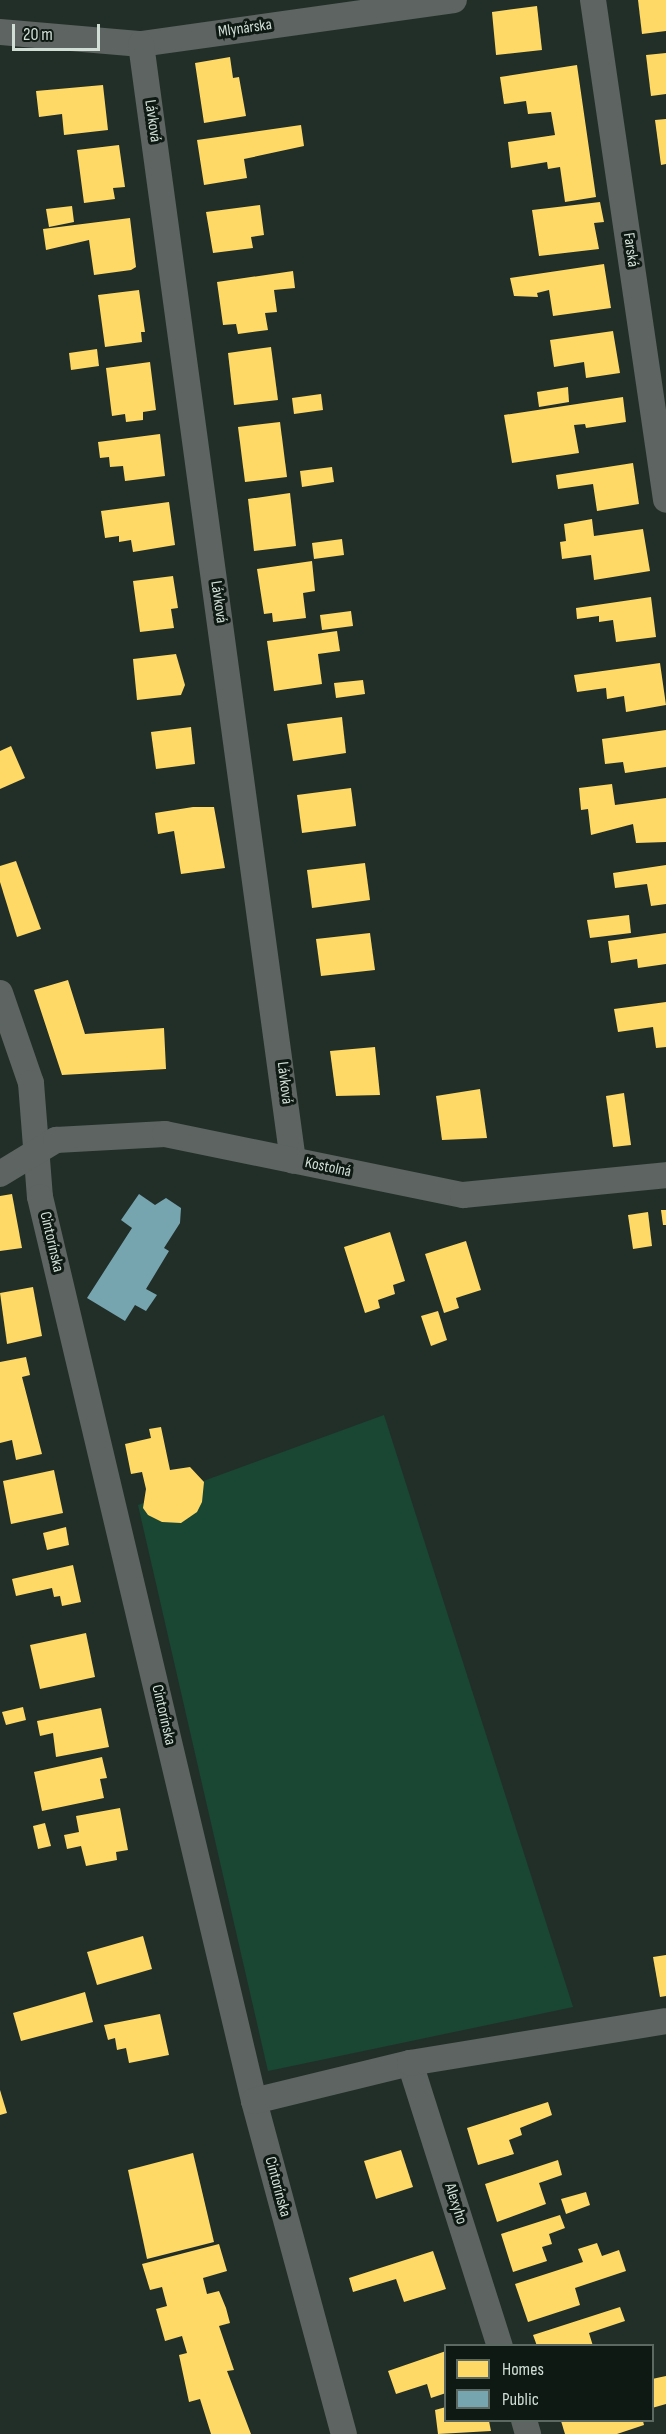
<!DOCTYPE html>
<meta charset="utf-8">
<style>
body{margin:0}
#map{position:relative;width:666px;height:2434px;overflow:hidden;background:#222f29;font-family:"Sofia Sans Condensed",sans-serif}
div>[style]{position:absolute}
[style*='--x']{left:calc(var(--x)*1px);top:calc(var(--y)*1px);width:calc(var(--w)*1px);rotate:calc(var(--a)*1deg)}
.green>*{inset:0;background:#194734}
.homes>*{inset:0;background:#ffd966}
.public>*{inset:0;background:#76a5af}
.minor>*{height:26px;margin:-13px;padding:0 13px;transform-origin:13px;border-radius:13px;background:#5e6461}
span{translate:-50% -50%;white-space:nowrap;text-align:center;line-height:1.15;-webkit-text-stroke:6px #0f1914;paint-order:stroke}
.street-label{font-size:16px;color:#d0ded6}
.legend{position:absolute;left:444px;top:2344px;width:210px;height:78px;box-sizing:border-box;background:#0f1914;border:2px solid #5c6862;margin:0;padding:8px 10px;list-style:none;font-size:18px;color:#d0ded6}
.legend li{display:flex;align-items:center;gap:12px;height:30px}
.legend b{width:30px;border:2px solid #5c6862}
.scale{position:absolute;left:12px;top:24px;width:88px;height:27px;box-sizing:border-box;border:3px solid #d0ded6;border-top:0;padding-left:8px;font-size:18px;line-height:21px;white-space:nowrap;color:#d0ded6;-webkit-text-stroke:4px #0f1914;paint-order:stroke}
</style>
<div id="map">
<div class="green">
<div style="clip-path:polygon(384px 1415px,573px 2007px,268px 2071px,138px 1505px)"></div>
</div>
<div class="homes">
<div style="clip-path:polygon(638px 0,666px 0,666px 31px,642px 34px)"></div>
<div style="clip-path:polygon(537px 6px,542px 50px,496px 55px,492px 12px)"></div>
<div style="clip-path:polygon(666px 53px,666px 94px,651px 96px,646px 55px)"></div>
<div style="clip-path:polygon(230px 57px,233px 78px,239px 77px,246px 116px,204px 123px,195px 63px)"></div>
<div style="clip-path:polygon(577px 65px,596px 197px,565px 202px,560px 167px,548px 169px,547px 162px,511px 168px,508px 142px,555px 135px,551px 112px,528px 114px,526px 101px,504px 104px,500px 77px)"></div>
<div style="clip-path:polygon(103px 85px,108px 130px,64px 135px,62px 114px,39px 117px,36px 91px)"></div>
<div style="clip-path:polygon(666px 119px,666px 164px,661px 165px,655px 120px)"></div>
<div style="clip-path:polygon(301px 125px,304px 146px,244px 159px,247px 178px,204px 185px,197px 140px)"></div>
<div style="clip-path:polygon(119px 145px,125px 187px,113px 188px,115px 199px,84px 203px,77px 150px)"></div>
<div style="clip-path:polygon(600px 202px,604px 222px,594px 223px,599px 249px,539px 256px,532px 210px)"></div>
<div style="clip-path:polygon(260px 205px,264px 235px,251px 237px,253px 248px,213px 253px,206px 212px)"></div>
<div style="clip-path:polygon(72px 206px,74px 222px,49px 227px,46px 209px)"></div>
<div style="clip-path:polygon(130px 218px,136px 267px,131px 270px,94px 275px,89px 240px,46px 250px,43px 229px)"></div>
<div style="clip-path:polygon(604px 264px,611px 308px,553px 316px,549px 290px,537px 293px,538px 297px,514px 296px,510px 278px)"></div>
<div style="clip-path:polygon(293px 271px,295px 288px,274px 290px,277px 312px,265px 313px,268px 330px,238px 334px,236px 324px,223px 325px,217px 282px)"></div>
<div style="clip-path:polygon(139px 290px,145px 332px,141px 332px,142px 342px,105px 347px,98px 295px)"></div>
<div style="clip-path:polygon(613px 331px,620px 373px,586px 378px,584px 362px,554px 367px,550px 340px)"></div>
<div style="clip-path:polygon(271px 347px,278px 400px,234px 405px,228px 353px)"></div>
<div style="clip-path:polygon(97px 349px,99px 366px,71px 370px,69px 353px)"></div>
<div style="clip-path:polygon(150px 362px,156px 410px,143px 412px,143px 420px,126px 422px,125px 414px,112px 416px,106px 368px)"></div>
<div style="clip-path:polygon(568px 387px,569px 402px,539px 407px,537px 392px)"></div>
<div style="clip-path:polygon(321px 394px,323px 410px,294px 414px,292px 398px)"></div>
<div style="clip-path:polygon(623px 397px,626px 422px,586px 428px,585px 424px,574px 425px,579px 453px,512px 463px,504px 415px)"></div>
<div style="clip-path:polygon(280px 422px,287px 477px,245px 482px,238px 427px)"></div>
<div style="clip-path:polygon(160px 434px,165px 476px,125px 481px,123px 466px,110px 467px,109px 457px,100px 458px,98px 442px)"></div>
<div style="clip-path:polygon(633px 463px,639px 504px,597px 511px,593px 484px,558px 489px,556px 475px)"></div>
<div style="clip-path:polygon(332px 467px,334px 482px,302px 487px,300px 471px)"></div>
<div style="clip-path:polygon(290px 493px,296px 546px,254px 551px,248px 499px)"></div>
<div style="clip-path:polygon(169px 502px,175px 545px,133px 552px,131px 540px,119px 542px,119px 536px,105px 538px,101px 511px)"></div>
<div style="clip-path:polygon(592px 519px,594px 536px,643px 529px,650px 571px,594px 580px,591px 555px,562px 559px,560px 542px,566px 541px,564px 524px)"></div>
<div style="clip-path:polygon(342px 539px,344px 555px,314px 559px,312px 543px)"></div>
<div style="clip-path:polygon(312px 561px,315px 591px,303px 593px,306px 618px,273px 622px,272px 613px,264px 614px,257px 569px)"></div>
<div style="clip-path:polygon(173px 576px,178px 608px,171px 609px,174px 628px,140px 632px,133px 581px)"></div>
<div style="clip-path:polygon(651px 597px,656px 637px,616px 642px,613px 620px,599px 622px,599px 616px,577px 619px,576px 608px)"></div>
<div style="clip-path:polygon(351px 611px,353px 626px,322px 630px,320px 615px)"></div>
<div style="clip-path:polygon(337px 631px,340px 651px,318px 654px,322px 684px,274px 691px,267px 641px)"></div>
<div style="clip-path:polygon(176px 654px,185px 685px,181px 695px,137px 700px,133px 659px)"></div>
<div style="clip-path:polygon(660px 663px,666px 705px,626px 712px,624px 696px,607px 699px,606px 688px,577px 692px,574px 675px)"></div>
<div style="clip-path:polygon(363px 680px,365px 694px,336px 698px,334px 683px)"></div>
<div style="clip-path:polygon(342px 717px,346px 753px,293px 761px,287px 724px)"></div>
<div style="clip-path:polygon(191px 727px,195px 764px,156px 769px,151px 732px)"></div>
<div style="clip-path:polygon(666px 730px,666px 767px,625px 773px,623px 762px,605px 764px,602px 739px)"></div>
<div style="clip-path:polygon(11px 746px,25px 778px,0 789px,0 751px)"></div>
<div style="clip-path:polygon(612px 784px,615px 805px,666px 798px,666px 842px,636px 843px,633px 824px,591px 835px,588px 809px,581px 810px,579px 788px)"></div>
<div style="clip-path:polygon(351px 788px,356px 826px,302px 833px,297px 795px)"></div>
<div style="clip-path:polygon(193px 807px,214px 807px,225px 868px,181px 874px,174px 831px,158px 834px,155px 813px)"></div>
<div style="clip-path:polygon(16px 861px,41px 929px,17px 937px,0 882px,0 866px)"></div>
<div style="clip-path:polygon(365px 863px,370px 900px,312px 908px,307px 870px)"></div>
<div style="clip-path:polygon(666px 865px,666px 904px,651px 906px,647px 884px,615px 888px,613px 873px)"></div>
<div style="clip-path:polygon(629px 915px,631px 933px,590px 938px,587px 920px)"></div>
<div style="clip-path:polygon(370px 933px,375px 970px,321px 976px,316px 939px)"></div>
<div style="clip-path:polygon(666px 933px,666px 964px,638px 968px,637px 959px,611px 963px,608px 941px)"></div>
<div style="clip-path:polygon(68px 980px,85px 1034px,164px 1028px,166px 1069px,62px 1075px,34px 990px)"></div>
<div style="clip-path:polygon(666px 1002px,666px 1047px,656px 1048px,653px 1027px,618px 1032px,614px 1009px)"></div>
<div style="clip-path:polygon(375px 1047px,380px 1095px,336px 1096px,330px 1051px)"></div>
<div style="clip-path:polygon(480px 1089px,487px 1138px,442px 1140px,436px 1096px)"></div>
<div style="clip-path:polygon(624px 1093px,631px 1145px,613px 1147px,606px 1096px)"></div>
<div style="clip-path:polygon(12px 1194px,22px 1248px,0 1251px,0 1196px)"></div>
<div style="clip-path:polygon(661px 1210px,666px 1210px,666px 1225px,663px 1225px)"></div>
<div style="clip-path:polygon(648px 1212px,652px 1246px,633px 1249px,628px 1215px)"></div>
<div style="clip-path:polygon(390px 1232px,405px 1281px,393px 1285px,395px 1294px,378px 1300px,380px 1308px,365px 1313px,344px 1247px)"></div>
<div style="clip-path:polygon(466px 1241px,481px 1290px,456px 1298px,459px 1308px,444px 1313px,425px 1254px)"></div>
<div style="clip-path:polygon(33px 1287px,42px 1336px,7px 1344px,0 1293px)"></div>
<div style="clip-path:polygon(438px 1311px,447px 1340px,431px 1346px,421px 1316px)"></div>
<div style="clip-path:polygon(26px 1357px,30px 1375px,22px 1377px,42px 1454px,16px 1460px,12px 1440px,0 1443px,0 1362px)"></div>
<div style="clip-path:polygon(161px 1427px,170px 1470px,190px 1467px,204px 1482px,202px 1502px,197px 1512px,181px 1523px,162px 1522px,148px 1515px,143px 1508px,146px 1489px,142px 1472px,131px 1474px,125px 1444px,151px 1438px,149px 1429px)"></div>
<div style="clip-path:polygon(54px 1470px,63px 1513px,11px 1524px,3px 1481px)"></div>
<div style="clip-path:polygon(66px 1527px,69px 1545px,47px 1550px,43px 1533px)"></div>
<div style="clip-path:polygon(73px 1565px,81px 1602px,62px 1606px,60px 1596px,54px 1597px,52px 1588px,16px 1596px,12px 1579px)"></div>
<div style="clip-path:polygon(86px 1633px,95px 1677px,40px 1689px,30px 1645px)"></div>
<div style="clip-path:polygon(23px 1707px,26px 1720px,6px 1725px,2px 1712px)"></div>
<div style="clip-path:polygon(101px 1708px,109px 1747px,56px 1757px,53px 1733px,40px 1736px,37px 1721px)"></div>
<div style="clip-path:polygon(102px 1757px,107px 1778px,100px 1779px,104px 1798px,42px 1811px,34px 1772px)"></div>
<div style="clip-path:polygon(120px 1808px,128px 1850px,116px 1852px,117px 1860px,86px 1866px,81px 1846px,67px 1849px,64px 1835px,79px 1832px,76px 1816px)"></div>
<div style="clip-path:polygon(45px 1823px,51px 1846px,38px 1849px,33px 1826px)"></div>
<div style="clip-path:polygon(143px 1936px,152px 1969px,97px 1985px,87px 1952px)"></div>
<div style="clip-path:polygon(666px 1955px,666px 1996px,660px 1997px,653px 1957px)"></div>
<div style="clip-path:polygon(85px 1992px,93px 2022px,21px 2041px,13px 2013px)"></div>
<div style="clip-path:polygon(160px 2014px,169px 2055px,129px 2063px,126px 2048px,117px 2050px,115px 2038px,108px 2040px,104px 2025px)"></div>
<div style="clip-path:polygon(0 2090px,7px 2113px,0 2115px)"></div>
<div style="clip-path:polygon(548px 2102px,552px 2115px,520px 2128px,522px 2135px,509px 2140px,514px 2154px,478px 2165px,467px 2128px)"></div>
<div style="clip-path:polygon(401px 2150px,413px 2187px,376px 2199px,364px 2161px)"></div>
<div style="clip-path:polygon(193px 2153px,214px 2242px,147px 2259px,128px 2170px)"></div>
<div style="clip-path:polygon(558px 2160px,562px 2175px,539px 2183px,546px 2204px,497px 2222px,485px 2184px)"></div>
<div style="clip-path:polygon(586px 2192px,590px 2205px,566px 2214px,561px 2199px)"></div>
<div style="clip-path:polygon(560px 2215px,565px 2228px,549px 2234px,552px 2244px,542px 2247px,547px 2261px,513px 2272px,501px 2234px)"></div>
<div style="clip-path:polygon(597px 2243px,602px 2256px,619px 2250px,626px 2271px,575px 2288px,580px 2305px,528px 2322px,515px 2284px,583px 2262px,578px 2249px)"></div>
<div style="clip-path:polygon(219px 2244px,227px 2271px,203px 2278px,207px 2294px,219px 2291px,226px 2308px,230px 2323px,219px 2326px,234px 2370px,227px 2371px,251px 2434px,211px 2434px,200px 2399px,189px 2402px,179px 2355px,187px 2353px,182px 2336px,165px 2341px,156px 2309px,167px 2306px,162px 2287px,150px 2290px,142px 2264px)"></div>
<div style="clip-path:polygon(433px 2251px,446px 2289px,404px 2302px,396px 2279px,353px 2292px,349px 2278px)"></div>
<div style="clip-path:polygon(620px 2307px,625px 2321px,589px 2333px,593px 2346px,537px 2346px,533px 2335px)"></div>
<div style="clip-path:polygon(446px 2351px,446px 2393px,431px 2398px,427px 2384px,396px 2394px,388px 2371px)"></div>
<div style="clip-path:polygon(666px 2376px,666px 2404px,652px 2408px,652px 2379px)"></div>
<div style="clip-path:polygon(446px 2407px,446px 2421px,489px 2421px,491px 2431px,438px 2434px,435px 2410px)"></div>
<div style="clip-path:polygon(561px 2421px,643px 2421px,644px 2425px,617px 2434px,565px 2434px)"></div>
</div>
<div class="public">
<div style="clip-path:polygon(139px 1194px,155px 1205px,166px 1198px,181px 1208px,180px 1223px,164px 1248px,169px 1251px,146px 1289px,157px 1295px,146px 1311px,135px 1305px,125px 1321px,87px 1298px,132px 1228px,121px 1220px)"></div>
</div>
<div class="minor">
<div style="--x:593;--y:0;--w:505;--a:81.69"></div>
<div style="--x:0;--y:32;--w:142;--a:4.9"></div>
<div style="--x:141;--y:44;--w:316;--a:-8"></div>
<div style="--x:141;--y:44;--w:1127;--a:82.25"></div>
<div style="--x:0;--y:993;--w:95;--a:71"></div>
<div style="--x:31;--y:1083;--w:114;--a:85.5"></div>
<div style="--x:40;--y:1197;--w:929;--a:76.68"></div>
<div style="--x:254;--y:2101;--w:345;--a:74.9"></div>
<div style="--x:0;--y:1174;--w:66;--a:-31.3"></div>
<div style="--x:56;--y:1140;--w:109;--a:-3.2"></div>
<div style="--x:165;--y:1134;--w:304;--a:11.6"></div>
<div style="--x:463;--y:1195;--w:204;--a:-5.6"></div>
<div style="--x:410;--y:2063;--w:297;--a:72.4"></div>
<div style="--x:254;--y:2101;--w:161;--a:-13.7"></div>
<div style="--x:410;--y:2063;--w:259;--a:-9.3"></div>
<div style="--x:524;--y:2420;--w:15;--a:74"></div>
</div>
<div class="street-label">
<span style="left:245px;top:29px;rotate:-8deg">Mlynárska</span>
<span style="left:152px;top:121px;rotate:82deg">Lávková</span>
<span style="left:630px;top:250px;rotate:82deg">Farská</span>
<span style="left:218px;top:602px;rotate:82deg">Lávková</span>
<span style="left:284px;top:1083px;rotate:83deg">Lávková</span>
<span style="left:328px;top:1168px;rotate:12deg">Kostolná</span>
<span style="left:51px;top:1242px;rotate:77deg">Cintorínska</span>
<span style="left:163px;top:1715px;rotate:77deg">Cintorínska</span>
<span style="left:277px;top:2187px;rotate:75deg">Cintorínska</span>
<span style="left:455px;top:2204px;rotate:72deg">Alexyho</span>
</div>
<ul class="legend">
<li><b style="height:16px;background:#ffd966"></b>Homes</li>
<li><b style="height:16px;background:#76a5af"></b>Public</li>
</ul>
<div class="scale">20 m</div>
</div>
